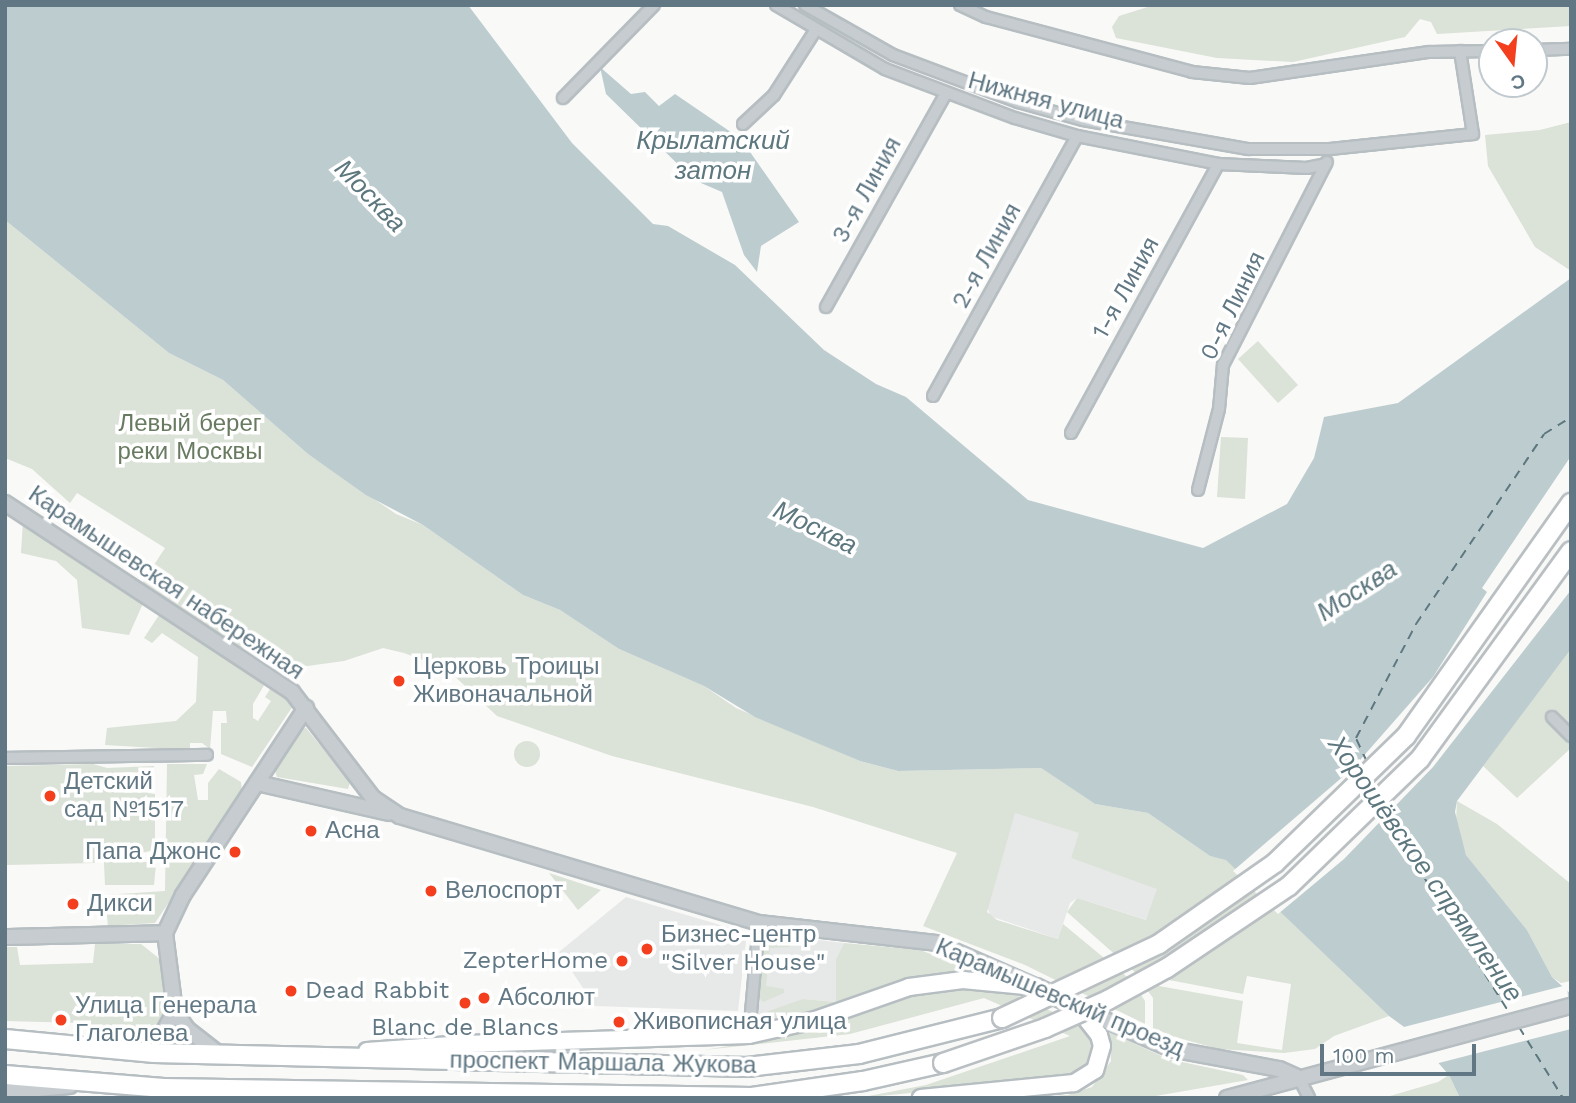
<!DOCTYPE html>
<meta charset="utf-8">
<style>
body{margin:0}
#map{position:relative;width:1576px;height:1103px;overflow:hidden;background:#f9f9f7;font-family:"Work Sans",sans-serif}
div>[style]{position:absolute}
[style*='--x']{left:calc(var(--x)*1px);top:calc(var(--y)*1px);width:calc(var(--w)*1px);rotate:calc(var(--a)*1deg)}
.built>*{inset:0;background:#e7e9e8}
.green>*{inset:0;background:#dbe2d7}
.round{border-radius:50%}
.water>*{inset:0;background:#bdcccf}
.pier>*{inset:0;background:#f9f9f7}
.ferry>*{height:2px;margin-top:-1px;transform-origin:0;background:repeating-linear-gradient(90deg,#5d777e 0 9px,transparent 0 16px)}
.roads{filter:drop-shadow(2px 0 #b6bec2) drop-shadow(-2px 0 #b6bec2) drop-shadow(0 2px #b6bec2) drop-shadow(0 -2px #b6bec2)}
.minor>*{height:10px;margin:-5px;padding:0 5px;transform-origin:5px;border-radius:5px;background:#c6cccf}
.tertiary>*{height:14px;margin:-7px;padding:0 7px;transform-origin:7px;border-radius:7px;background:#c6cccf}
.secondary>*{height:16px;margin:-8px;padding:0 8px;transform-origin:8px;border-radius:8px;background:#fff}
.primary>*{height:18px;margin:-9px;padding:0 9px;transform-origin:9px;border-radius:9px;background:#fff}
.bridges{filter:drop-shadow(2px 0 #b9bfc2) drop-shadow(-2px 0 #b9bfc2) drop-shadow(0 2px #b9bfc2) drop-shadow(0 -2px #b9bfc2)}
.primary-bridge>*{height:18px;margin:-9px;padding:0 9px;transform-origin:9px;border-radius:9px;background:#fff}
.dots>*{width:19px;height:19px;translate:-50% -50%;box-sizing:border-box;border:4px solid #fff;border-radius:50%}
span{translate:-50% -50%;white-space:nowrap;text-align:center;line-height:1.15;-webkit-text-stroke:7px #fff;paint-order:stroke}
.street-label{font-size:24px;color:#617884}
.park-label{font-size:24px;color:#687b61}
.poi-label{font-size:24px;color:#617884}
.left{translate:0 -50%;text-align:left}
.right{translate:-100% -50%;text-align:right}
.water-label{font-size:26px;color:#5d777e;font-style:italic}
.frame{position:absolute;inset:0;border:7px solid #617884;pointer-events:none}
.north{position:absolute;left:1478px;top:28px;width:70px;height:70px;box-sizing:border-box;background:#fff;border:2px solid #c0c9ce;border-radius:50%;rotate:165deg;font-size:19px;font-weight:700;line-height:28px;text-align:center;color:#617884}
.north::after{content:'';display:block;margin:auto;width:24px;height:32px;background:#f33f1d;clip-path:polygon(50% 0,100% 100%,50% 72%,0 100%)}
.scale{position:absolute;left:1320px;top:1044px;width:156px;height:32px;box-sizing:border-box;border:4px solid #617884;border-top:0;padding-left:9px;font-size:21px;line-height:24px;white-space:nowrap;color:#617884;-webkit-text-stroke:5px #fff;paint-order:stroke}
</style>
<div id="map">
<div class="built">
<div style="clip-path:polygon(1015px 812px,1080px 833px,1071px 858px,1158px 888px,1147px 920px,1077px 898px,1070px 903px,1058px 939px,990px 916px,986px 902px)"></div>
<div style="clip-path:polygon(626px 897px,747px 933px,738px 1011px,595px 1006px,559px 952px)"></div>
<div style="clip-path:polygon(776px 935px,844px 943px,836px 959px,836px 1002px,803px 999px,755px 1024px,765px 945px)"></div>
</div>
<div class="green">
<div style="clip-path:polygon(1154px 5px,1571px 5px,1571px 26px,1437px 34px,1431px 22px,1420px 19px,1405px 37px,1293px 62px,1217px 58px,1116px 38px,1112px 27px,1119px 16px)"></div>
<div style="clip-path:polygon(1571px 122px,1571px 271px,1535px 247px,1488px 166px,1485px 135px,1540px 130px)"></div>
<div style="clip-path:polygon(5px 220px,169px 353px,223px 380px,308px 454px,396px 514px,423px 525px,523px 595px,560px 610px,619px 649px,704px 686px,736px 708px,860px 761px,898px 771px,1041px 768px,1095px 804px,1148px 813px,1210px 856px,1226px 859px,1389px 1016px,1334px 1036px,1315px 1049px,1284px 1053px,1219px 1049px,1175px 1037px,1153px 1028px,1153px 998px,1142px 983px,1243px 1001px,1237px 1043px,1282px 1050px,1291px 984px,1247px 976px,1243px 994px,1137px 974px,1067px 912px,1077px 898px,1146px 920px,1157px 889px,1071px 858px,1079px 833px,1015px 813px,987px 912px,997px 920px,1058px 939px,1063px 924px,1132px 981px,1145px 1001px,1145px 1024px,1025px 965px,923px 926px,957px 853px,813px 807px,612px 756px,497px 716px,447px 669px,404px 653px,383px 648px,344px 661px,285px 669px,258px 658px,141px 585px,165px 548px,77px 493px,70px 503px,32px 469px,5px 458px)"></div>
<div style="clip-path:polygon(1258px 341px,1298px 385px,1278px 403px,1238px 359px)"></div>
<div style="clip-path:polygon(1221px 437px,1248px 438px,1245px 499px,1217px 497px)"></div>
<div style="clip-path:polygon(23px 521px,144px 601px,129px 635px,82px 628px,77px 580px,56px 561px,21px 553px)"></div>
<div style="clip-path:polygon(161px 612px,266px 682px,253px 704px,253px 718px,258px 721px,271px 701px,265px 697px,272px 686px,291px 701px,293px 706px,252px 767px,221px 754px,221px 723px,227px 723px,226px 711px,213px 711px,210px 749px,202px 743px,190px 743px,190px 750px,105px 745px,107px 728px,176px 721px,196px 702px,198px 657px,162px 633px,152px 643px,144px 638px)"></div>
<div style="clip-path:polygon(1571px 649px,1571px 748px,1517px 798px,1483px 766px)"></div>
<div style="clip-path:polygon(306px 728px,350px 782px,348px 789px,277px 777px,274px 768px,301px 729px)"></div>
<div class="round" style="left:514px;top:741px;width:26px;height:26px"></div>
<div style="clip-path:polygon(93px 764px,107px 768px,154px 766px,154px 781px,148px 783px,148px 793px,155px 794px,155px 850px,140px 853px,140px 861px,156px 864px,154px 885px,105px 885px,103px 842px,95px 842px,95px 863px,7px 865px,5px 766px)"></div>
<div style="clip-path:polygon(167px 764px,207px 764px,203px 774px,194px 775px,198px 800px,208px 800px,208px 783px,219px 769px,241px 782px,242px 793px,155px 923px,108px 926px,105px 895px,165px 891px)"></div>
<div style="clip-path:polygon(1457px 801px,1497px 824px,1571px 884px,1571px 981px,1561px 983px,1552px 977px,1527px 930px,1466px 855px,1456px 822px)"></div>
<div style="clip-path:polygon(549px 873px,601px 890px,578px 910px)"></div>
<div style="clip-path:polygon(776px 935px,788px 937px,790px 947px,770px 948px,766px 986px,784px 989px,784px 993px,763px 1002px,759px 997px,765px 945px)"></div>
<div style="clip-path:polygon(844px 943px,920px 950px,981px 973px,907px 979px,813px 1012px,755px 1024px,763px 1013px,803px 999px,836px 1002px,836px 959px)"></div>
<div style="clip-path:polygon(95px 944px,141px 944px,161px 960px,169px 1008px,167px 1018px,152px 1034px,121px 1034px,82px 1023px,5px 1021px,5px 947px,17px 947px,20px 965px,93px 963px)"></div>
<div style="clip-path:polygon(963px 989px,1009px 992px,1086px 1027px,1094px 1037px,1096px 1056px,1083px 1073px,1056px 1079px,858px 1098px,926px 1085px,1070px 1036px,984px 998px,850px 1034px,704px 1050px,785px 1037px,895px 999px)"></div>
<div style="clip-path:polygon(1109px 1032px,1168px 1059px,1243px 1075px,1248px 1080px,1144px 1098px,1015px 1098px,1068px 1095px,1092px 1087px,1111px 1061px)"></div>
<div style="clip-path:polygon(1449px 1075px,1460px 1098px,1383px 1098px,1438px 1082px)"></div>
</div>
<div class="water">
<div style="clip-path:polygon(5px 5px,468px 5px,572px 143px,653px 224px,668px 226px,735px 265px,824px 350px,876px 384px,906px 397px,1028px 500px,1203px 548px,1287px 504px,1314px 458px,1324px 417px,1398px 403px,1571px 278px,1571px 649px,1457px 801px,1455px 812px,1466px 855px,1527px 930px,1552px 977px,1571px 994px,1571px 1098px,1460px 1098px,1449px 1075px,1411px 1032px,1389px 1016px,1226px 860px,1210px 856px,1148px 813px,1095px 804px,1041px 768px,898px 771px,860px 761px,755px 717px,704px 686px,619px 649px,560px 610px,523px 595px,423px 525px,366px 495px,308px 454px,223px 380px,169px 353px,5px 220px)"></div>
<div style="clip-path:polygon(600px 67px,631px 94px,645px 92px,659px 106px,675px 94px,741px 139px,799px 222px,761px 246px,757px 272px,744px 255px,722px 192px,694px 180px,606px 94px)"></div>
</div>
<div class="pier">
<div style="clip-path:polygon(1571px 456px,1571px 590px,1433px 767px,1344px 859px,1278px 914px,1233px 871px,1353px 768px,1433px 677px,1487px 592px,1482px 588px)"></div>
<div style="clip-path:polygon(1567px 985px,1571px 1029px,1435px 1064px,1400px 1028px)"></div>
</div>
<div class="ferry">
<div style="--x:1367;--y:762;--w:26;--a:-115"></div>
<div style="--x:1356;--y:738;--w:129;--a:-62.2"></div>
<div style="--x:1416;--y:624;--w:229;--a:-56"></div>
<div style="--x:1544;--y:434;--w:32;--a:-32"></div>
<div style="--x:1385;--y:802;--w:55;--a:65.3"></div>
<div style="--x:1408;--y:852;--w:195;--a:57.8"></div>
<div style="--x:1519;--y:1027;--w:84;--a:58.2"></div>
</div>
<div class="roads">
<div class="minor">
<div style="--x:776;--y:5;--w:126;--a:30.4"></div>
<div style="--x:885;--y:69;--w:139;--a:20.7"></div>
<div style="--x:1015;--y:118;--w:65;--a:16.2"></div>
<div style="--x:1077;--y:136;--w:144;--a:11.2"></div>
<div style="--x:1218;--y:164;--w:89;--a:2.6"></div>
<div style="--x:1307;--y:168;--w:19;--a:-12"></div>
<div style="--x:805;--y:5;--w:101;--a:29.6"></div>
<div style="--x:893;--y:55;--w:134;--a:20.6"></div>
<div style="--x:1018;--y:102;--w:67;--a:15.5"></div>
<div style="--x:1083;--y:120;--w:168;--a:10"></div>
<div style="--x:1248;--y:149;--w:82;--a:0"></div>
<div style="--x:1330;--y:149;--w:144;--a:-6"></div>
<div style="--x:1473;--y:134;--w:84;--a:-98.9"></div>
<div style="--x:960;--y:5;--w:29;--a:25"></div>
<div style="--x:986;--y:17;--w:213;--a:14.9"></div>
<div style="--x:1192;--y:72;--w:58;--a:5.9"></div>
<div style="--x:1250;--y:78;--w:181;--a:-8.3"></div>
<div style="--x:1429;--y:52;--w:63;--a:-0.9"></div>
<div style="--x:1534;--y:50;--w:37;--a:-2"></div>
<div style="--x:563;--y:98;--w:130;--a:-45.6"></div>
<div style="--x:743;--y:124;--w:42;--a:-43.1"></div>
<div style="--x:774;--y:95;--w:76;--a:-57.4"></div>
<div style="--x:826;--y:307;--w:243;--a:-60.7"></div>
<div style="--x:933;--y:396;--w:297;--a:-61"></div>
<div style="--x:1071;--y:433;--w:307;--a:-61.3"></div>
<div style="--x:1198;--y:490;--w:84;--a:-75.5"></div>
<div style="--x:1219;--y:409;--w:44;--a:-84.8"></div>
<div style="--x:1223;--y:365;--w:228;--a:-62.9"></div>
<div style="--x:1552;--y:717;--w:27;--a:45"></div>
<div style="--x:5;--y:758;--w:202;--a:-0.9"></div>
<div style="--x:749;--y:1035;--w:112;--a:-84.9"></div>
<div style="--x:1299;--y:1078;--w:22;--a:63"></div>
</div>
<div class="tertiary">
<div style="--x:5;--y:503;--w:344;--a:33.4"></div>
<div style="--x:292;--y:692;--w:133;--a:52.6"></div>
<div style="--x:373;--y:798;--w:32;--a:34"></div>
<div style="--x:400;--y:816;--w:375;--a:16.6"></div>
<div style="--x:759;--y:923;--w:178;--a:6.4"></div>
<div style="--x:936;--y:943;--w:105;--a:23.6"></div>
<div style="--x:257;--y:783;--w:135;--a:12.8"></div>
<div style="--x:5;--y:937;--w:160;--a:-1.4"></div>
<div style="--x:1078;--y:1008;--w:102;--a:23.8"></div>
<div style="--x:1171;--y:1049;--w:110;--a:10.5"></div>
<div style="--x:1279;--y:1069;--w:22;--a:24"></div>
<div style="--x:137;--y:1052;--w:34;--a:-38"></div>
<div style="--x:164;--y:1031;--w:23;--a:-61"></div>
<div style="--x:219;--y:1054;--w:41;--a:-142"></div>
<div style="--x:187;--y:1029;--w:22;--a:-124"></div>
<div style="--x:175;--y:1011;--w:79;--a:-97.3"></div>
<div style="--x:165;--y:933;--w:42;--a:-64.7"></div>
<div style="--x:183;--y:895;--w:224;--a:-56.7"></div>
<div style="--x:5;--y:1092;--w:65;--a:-5.3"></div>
<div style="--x:1227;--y:1098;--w:356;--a:-15"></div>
</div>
<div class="secondary">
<div style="--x:367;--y:1051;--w:98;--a:-4.1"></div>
<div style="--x:465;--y:1044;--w:284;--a:-1.8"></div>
<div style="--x:749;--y:1035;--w:68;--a:-12.8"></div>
<div style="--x:815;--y:1020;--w:100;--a:-19.3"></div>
<div style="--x:909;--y:987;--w:54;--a:-7.4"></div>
<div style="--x:963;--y:980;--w:73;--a:5.5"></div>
<div style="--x:1036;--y:987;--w:46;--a:26"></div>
<div style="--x:1077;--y:1007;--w:36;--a:52"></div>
<div style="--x:1099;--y:1035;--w:11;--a:75"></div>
<div style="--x:1102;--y:1046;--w:25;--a:106"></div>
<div style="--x:1095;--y:1070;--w:25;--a:148"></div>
<div style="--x:1074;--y:1083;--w:154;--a:174.4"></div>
</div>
<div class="primary">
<div style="--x:5;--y:1039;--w:150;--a:5.4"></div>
<div style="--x:154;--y:1053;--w:593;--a:1.35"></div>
<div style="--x:747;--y:1067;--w:113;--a:-6.6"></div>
<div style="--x:859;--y:1054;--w:147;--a:-14.1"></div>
<div style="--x:5;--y:1075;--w:159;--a:4.7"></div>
<div style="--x:163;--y:1088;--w:589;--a:0.88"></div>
<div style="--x:752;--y:1097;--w:112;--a:-8.2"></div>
<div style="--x:863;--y:1081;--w:82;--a:-12.7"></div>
</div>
</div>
<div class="bridges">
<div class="primary-bridge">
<div style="--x:1002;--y:1018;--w:174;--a:-25.2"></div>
<div style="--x:1159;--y:944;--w:141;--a:-34.9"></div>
<div style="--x:1275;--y:863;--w:182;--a:-44.1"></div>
<div style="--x:1406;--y:736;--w:286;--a:-54.7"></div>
<div style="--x:943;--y:1063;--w:108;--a:-18.9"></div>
<div style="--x:1045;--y:1028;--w:69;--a:-24"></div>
<div style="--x:1108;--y:1000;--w:67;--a:-28.5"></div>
<div style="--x:1167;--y:968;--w:147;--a:-33.9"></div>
<div style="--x:1289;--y:886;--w:182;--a:-44.1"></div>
<div style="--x:1420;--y:759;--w:257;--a:-54"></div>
</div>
</div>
<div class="dots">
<div style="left:399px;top:681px;background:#f33f1d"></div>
<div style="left:50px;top:796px;background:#f33f1d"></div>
<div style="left:311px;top:831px;background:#f33f1d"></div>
<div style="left:235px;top:852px;background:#f33f1d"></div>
<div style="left:431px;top:891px;background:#f33f1d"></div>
<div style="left:73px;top:904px;background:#f33f1d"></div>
<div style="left:647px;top:949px;background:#f33f1d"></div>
<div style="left:622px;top:961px;background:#f33f1d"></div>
<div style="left:291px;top:991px;background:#f33f1d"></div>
<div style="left:484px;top:998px;background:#f33f1d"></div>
<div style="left:465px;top:1003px;background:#f33f1d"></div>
<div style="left:61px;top:1020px;background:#f33f1d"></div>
<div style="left:619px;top:1022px;background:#f33f1d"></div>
</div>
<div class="street-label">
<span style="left:1046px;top:101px;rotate:15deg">Нижняя улица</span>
<span style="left:867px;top:190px;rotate:-61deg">3-я Линия</span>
<span style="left:987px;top:256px;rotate:-61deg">2-я Линия</span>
<span style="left:1126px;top:288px;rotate:-61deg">1-я Линия</span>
<span style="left:1233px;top:306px;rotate:-64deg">0-я Линия</span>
<span style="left:166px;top:583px;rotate:34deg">Карамышевская набережная</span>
<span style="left:1060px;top:998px;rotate:23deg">Карамышевский проезд</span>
<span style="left:603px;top:1063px;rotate:1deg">проспект Маршала Жукова</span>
</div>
<div class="park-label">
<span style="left:190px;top:438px">Левый берег<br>реки Москвы</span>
</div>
<div class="poi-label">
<span class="left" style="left:413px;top:681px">Церковь Троицы<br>Живоначальной</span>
<span class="left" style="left:64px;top:796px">Детский<br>сад №1517</span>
<span class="left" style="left:325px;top:831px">Асна</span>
<span class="right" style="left:221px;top:852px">Папа Джонс</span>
<span class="left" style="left:445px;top:891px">Велоспорт</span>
<span class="left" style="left:87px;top:904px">Дикси</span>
<span class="left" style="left:661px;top:949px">Бизнес-центр<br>"Silver House"</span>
<span class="right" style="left:608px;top:961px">ZepterHome</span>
<span class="left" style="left:305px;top:991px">Dead Rabbit</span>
<span class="left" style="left:498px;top:998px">Абсолют</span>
<span class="left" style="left:75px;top:1020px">Улица Генерала<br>Глаголева</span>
<span class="left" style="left:633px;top:1022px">Живописная улица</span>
<span style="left:465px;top:1028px">Blanc de Blancs</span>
</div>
<div class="water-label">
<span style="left:713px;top:156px">Крылатский<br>затон</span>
<span style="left:370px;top:196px;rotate:46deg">Москва</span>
<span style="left:815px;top:528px;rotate:26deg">Москва</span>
<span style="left:1357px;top:591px;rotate:-33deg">Москва</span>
<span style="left:1425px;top:869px;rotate:55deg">Хорошёвское спрямление</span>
</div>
<div class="frame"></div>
<div class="north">С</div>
<div class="scale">100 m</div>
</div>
